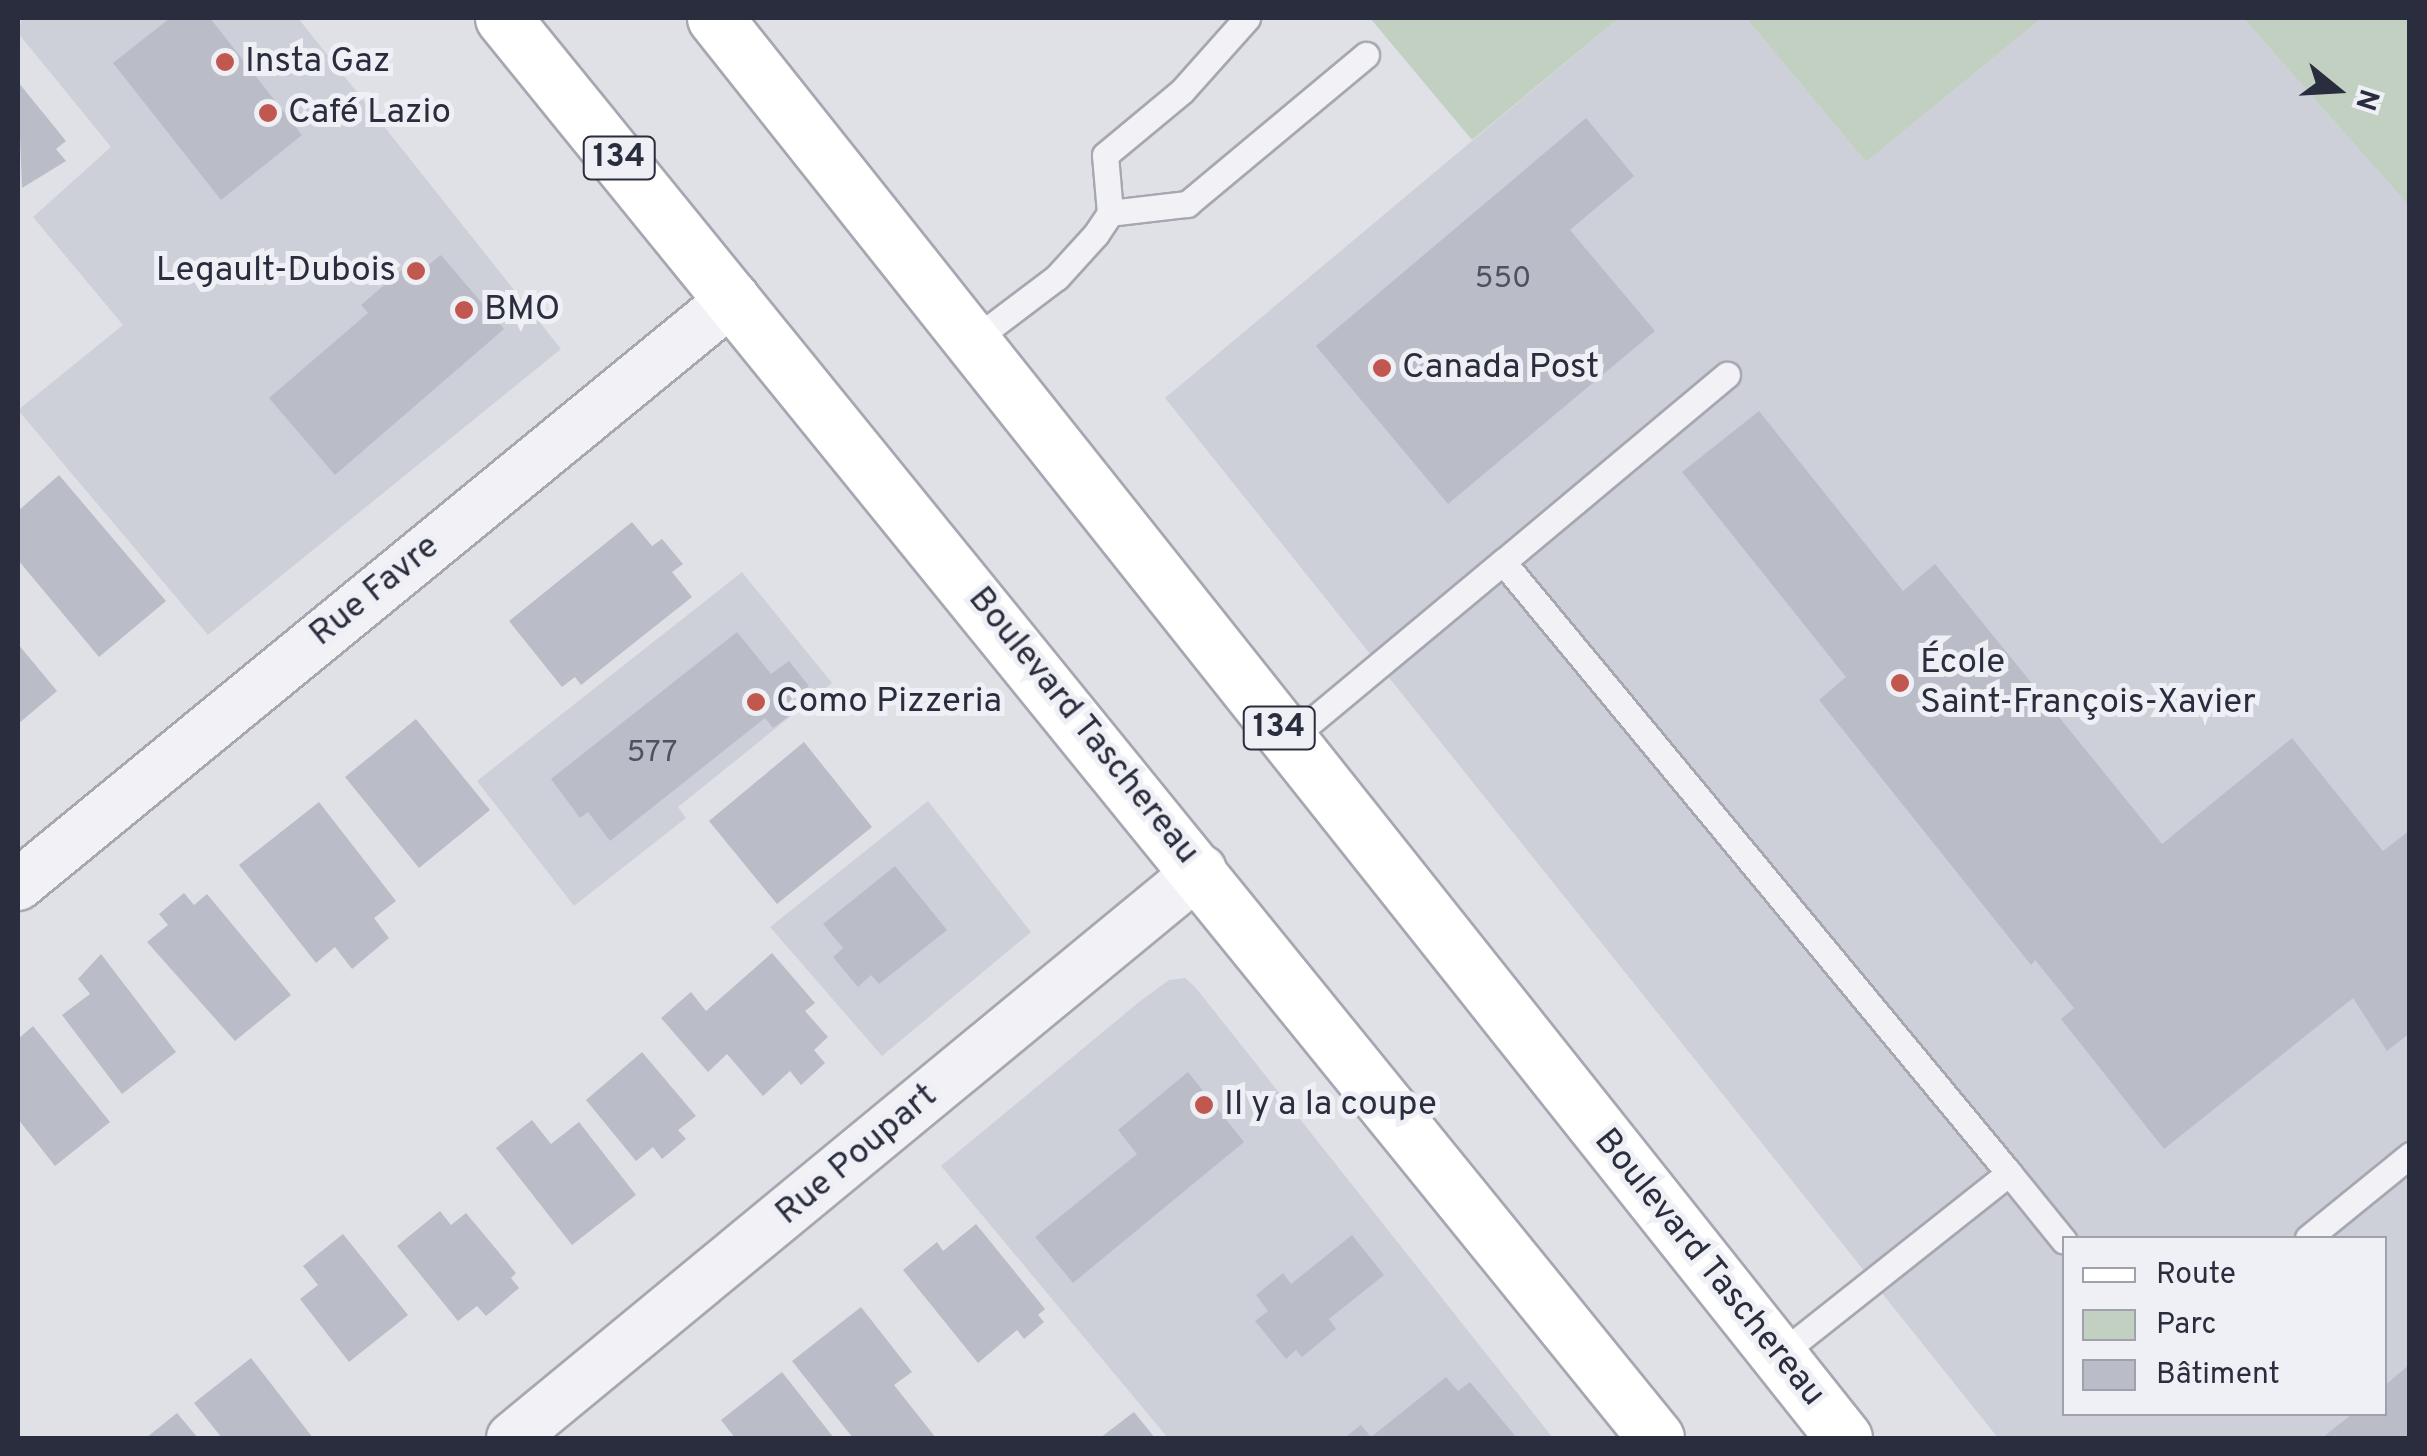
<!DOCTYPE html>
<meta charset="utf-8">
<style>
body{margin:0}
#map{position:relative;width:2427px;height:1456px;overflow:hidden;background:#e0e1e7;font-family:Overpass,sans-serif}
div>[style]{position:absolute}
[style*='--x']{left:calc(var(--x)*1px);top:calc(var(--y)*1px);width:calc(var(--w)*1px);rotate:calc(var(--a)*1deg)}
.built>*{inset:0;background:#ced0d9}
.green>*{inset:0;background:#c2d0c2}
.building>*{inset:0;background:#babcc7}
.roads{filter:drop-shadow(2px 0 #a6a7b1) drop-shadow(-2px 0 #a6a7b1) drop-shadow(0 2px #a6a7b1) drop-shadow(0 -2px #a6a7b1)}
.lane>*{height:25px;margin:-12.5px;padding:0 12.5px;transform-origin:12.5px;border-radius:12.5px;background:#f2f2f6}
.street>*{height:50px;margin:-25px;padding:0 25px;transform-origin:25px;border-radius:25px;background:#f2f2f6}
.primary>*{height:55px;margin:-27.5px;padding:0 27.5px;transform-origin:27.5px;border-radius:27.5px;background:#fff}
.dots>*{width:28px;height:28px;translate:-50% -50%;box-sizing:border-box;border:5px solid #eff0f5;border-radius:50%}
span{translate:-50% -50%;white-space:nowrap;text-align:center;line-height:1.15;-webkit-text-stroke:10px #eff0f5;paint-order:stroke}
.number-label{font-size:30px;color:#4e5160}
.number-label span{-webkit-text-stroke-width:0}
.shield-label span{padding:2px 8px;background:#eff0f5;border:2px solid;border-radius:8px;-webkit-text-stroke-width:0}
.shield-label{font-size:32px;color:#2a2d3d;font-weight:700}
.poi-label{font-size:35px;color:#2a2d3d}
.left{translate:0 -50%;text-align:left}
.right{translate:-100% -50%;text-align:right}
.street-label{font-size:35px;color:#2a2d3d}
.frame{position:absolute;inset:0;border:20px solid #2a2d3d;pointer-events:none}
.legend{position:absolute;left:2062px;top:1236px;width:325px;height:180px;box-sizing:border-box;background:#eff0f5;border:2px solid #a0a2ab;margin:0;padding:12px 18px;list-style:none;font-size:30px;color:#2a2d3d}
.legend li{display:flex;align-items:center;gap:20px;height:50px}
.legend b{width:50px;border:2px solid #a0a2ab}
.north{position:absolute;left:2287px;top:40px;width:100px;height:100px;-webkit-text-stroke:8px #eff0f5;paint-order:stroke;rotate:108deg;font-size:28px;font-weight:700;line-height:40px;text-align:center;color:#2a2d3d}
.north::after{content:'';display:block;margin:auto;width:35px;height:45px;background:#2a2d3d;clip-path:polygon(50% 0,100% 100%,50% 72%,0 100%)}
</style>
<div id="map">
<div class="built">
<div style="clip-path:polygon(22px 18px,298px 18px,561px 349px,208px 635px,18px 410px,123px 325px,33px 217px,111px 147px,18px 33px)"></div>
<div style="clip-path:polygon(evenodd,1619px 18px,1746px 18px,1866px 162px,2042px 18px,2243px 18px,2409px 206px,2409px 1438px,1998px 1438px,1165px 398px,1619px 18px,2064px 1238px,2384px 1238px,2384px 1414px,2064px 1414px,2064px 1238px)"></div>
<div style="clip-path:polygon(742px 572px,832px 683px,678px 807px,686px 818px,574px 906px,477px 781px)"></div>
<div style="clip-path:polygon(928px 801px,1031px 932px,882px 1056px,770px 927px)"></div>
<div style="clip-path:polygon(1185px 978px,1196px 988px,1553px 1438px,1168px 1438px,941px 1166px,1139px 1002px,1169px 980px)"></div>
</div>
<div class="green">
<div style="clip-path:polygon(1370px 18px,1619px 18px,1472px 140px)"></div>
<div style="clip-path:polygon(1746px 18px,2042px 18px,1866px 162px)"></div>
<div style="clip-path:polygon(2243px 18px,2409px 18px,2409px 206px)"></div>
</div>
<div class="building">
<div style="clip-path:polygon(170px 18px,210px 18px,302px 135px,221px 200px,113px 63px)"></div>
<div style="clip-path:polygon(18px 82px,66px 141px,56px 149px,66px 161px,22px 188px)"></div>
<div style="clip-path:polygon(1586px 118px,1634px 176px,1570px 230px,1655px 331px,1448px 504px,1316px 346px)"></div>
<div style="clip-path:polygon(441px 255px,504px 329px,335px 475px,269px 398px,368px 313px,361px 305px,418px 256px,427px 266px)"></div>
<div style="clip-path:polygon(1759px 411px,1903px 591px,1935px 564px,2162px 844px,2292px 738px,2383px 851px,2410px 830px,2410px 1033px,2387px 1051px,2353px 998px,2164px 1149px,2061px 1019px,2074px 1008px,2035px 960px,2031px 965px,1819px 700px,1846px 677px,1682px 472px)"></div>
<div style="clip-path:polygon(59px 475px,166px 601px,99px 657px,18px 560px,18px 511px)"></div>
<div style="clip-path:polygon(632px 522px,652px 546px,662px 539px,673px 552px,683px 564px,672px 572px,692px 597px,581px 685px,575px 677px,562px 687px,509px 621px)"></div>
<div style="clip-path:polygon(737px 632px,771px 674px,789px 661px,809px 686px,782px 707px,789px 716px,773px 728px,765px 718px,610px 841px,588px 812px,580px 818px,551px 779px)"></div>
<div style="clip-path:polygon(18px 644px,57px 691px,18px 724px)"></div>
<div style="clip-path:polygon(416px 719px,490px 810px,419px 868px,345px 777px)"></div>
<div style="clip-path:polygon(804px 742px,872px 827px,777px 904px,709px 821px)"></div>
<div style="clip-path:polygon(319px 802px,396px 901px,374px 918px,389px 938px,352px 969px,335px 947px,316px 963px,239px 865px)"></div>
<div style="clip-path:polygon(895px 866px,947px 930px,879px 984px,871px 975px,858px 987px,833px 957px,843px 948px,823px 924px)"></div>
<div style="clip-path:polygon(184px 893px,194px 905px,207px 894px,291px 995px,235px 1041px,147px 942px,168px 925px,159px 914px)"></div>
<div style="clip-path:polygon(772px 953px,815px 1003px,805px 1011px,828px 1037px,814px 1050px,825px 1063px,801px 1085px,790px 1071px,763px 1096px,727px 1054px,708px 1072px,661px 1018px,691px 992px,706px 1011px)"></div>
<div style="clip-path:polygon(101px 954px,176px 1052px,122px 1094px,62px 1015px,90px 994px,78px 979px)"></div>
<div style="clip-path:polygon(33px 1026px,110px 1122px,55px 1166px,18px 1119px,18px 1039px)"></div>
<div style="clip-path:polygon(642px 1052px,696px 1116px,678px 1130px,686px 1139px,662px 1159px,653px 1147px,636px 1161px,586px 1100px)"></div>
<div style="clip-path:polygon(1188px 1072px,1244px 1142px,1073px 1283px,1035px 1237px,1137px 1154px,1118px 1130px)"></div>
<div style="clip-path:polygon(532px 1120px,551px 1144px,579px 1122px,636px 1195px,572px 1245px,496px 1148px)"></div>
<div style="clip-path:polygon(440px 1211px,451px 1225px,466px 1213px,516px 1273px,511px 1278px,519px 1288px,486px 1316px,477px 1306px,458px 1321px,397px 1246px)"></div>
<div style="clip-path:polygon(976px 1224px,1045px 1309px,1038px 1315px,1044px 1322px,1024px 1339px,1017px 1330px,978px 1363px,903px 1270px,937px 1242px,943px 1251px)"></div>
<div style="clip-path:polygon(343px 1234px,408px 1315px,349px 1362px,300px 1299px,318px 1285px,303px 1266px)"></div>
<div style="clip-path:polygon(1352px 1235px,1384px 1275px,1329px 1319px,1336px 1329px,1302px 1357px,1296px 1350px,1286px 1359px,1255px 1321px,1268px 1311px,1256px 1295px,1283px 1273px,1291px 1284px)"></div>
<div style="clip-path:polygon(861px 1307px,912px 1372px,894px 1385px,936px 1438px,853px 1438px,792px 1361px)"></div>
<div style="clip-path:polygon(251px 1358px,313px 1438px,222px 1438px,194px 1403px)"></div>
<div style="clip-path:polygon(2410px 1364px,2410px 1438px,2322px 1438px,2352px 1414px,2384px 1414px,2384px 1386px)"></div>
<div style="clip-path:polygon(782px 1372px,834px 1438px,735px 1438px,721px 1420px)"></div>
<div style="clip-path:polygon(1446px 1377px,1458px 1391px,1470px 1382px,1517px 1438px,1344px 1438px,1361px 1425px,1371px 1437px)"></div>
<div style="clip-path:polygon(1134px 1412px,1155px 1438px,1100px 1438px)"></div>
<div style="clip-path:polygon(177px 1413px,198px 1438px,146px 1438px)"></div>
</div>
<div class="roads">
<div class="lane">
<div style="--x:1110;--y:213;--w:78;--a:-6.7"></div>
<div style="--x:1187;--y:204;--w:233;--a:-39.8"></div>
<div style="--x:971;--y:342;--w:108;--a:-37.1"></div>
<div style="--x:1057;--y:277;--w:58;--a:-47.8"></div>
<div style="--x:1096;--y:234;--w:25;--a:-56"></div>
<div style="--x:1110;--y:213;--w:58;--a:-94.9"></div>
<div style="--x:1105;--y:155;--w:100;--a:-39.7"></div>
<div style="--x:1182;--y:91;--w:98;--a:-48.3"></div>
<div style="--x:1503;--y:562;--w:292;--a:-39.9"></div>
<div style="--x:1289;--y:740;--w:278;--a:-39.8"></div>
<div style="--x:1503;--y:562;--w:793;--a:50.37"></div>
<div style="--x:2009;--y:1173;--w:295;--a:141.6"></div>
<div style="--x:2009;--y:1173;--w:87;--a:51"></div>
<div style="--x:2308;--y:1238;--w:132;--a:-39.1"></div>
</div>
<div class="street">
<div style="--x:18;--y:885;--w:926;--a:-39.35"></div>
<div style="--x:512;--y:1438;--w:893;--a:-39.5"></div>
</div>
<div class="primary">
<div style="--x:503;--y:18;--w:1829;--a:50.92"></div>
<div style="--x:715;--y:18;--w:1814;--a:51.51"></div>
</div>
</div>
<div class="dots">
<div style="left:225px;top:62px;background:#c15850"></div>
<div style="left:268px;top:113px;background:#c15850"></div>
<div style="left:416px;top:271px;background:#c15850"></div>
<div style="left:464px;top:310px;background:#c15850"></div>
<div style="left:1382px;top:368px;background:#c15850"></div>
<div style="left:1900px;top:683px;background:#c15850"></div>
<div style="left:756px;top:702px;background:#c15850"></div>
<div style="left:1204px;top:1105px;background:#c15850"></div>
</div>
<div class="number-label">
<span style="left:1503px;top:280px">550</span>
<span style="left:652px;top:754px">577</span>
</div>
<div class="shield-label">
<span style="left:619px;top:158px">134</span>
<span style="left:1279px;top:728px">134</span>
</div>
<div class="poi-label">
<span class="left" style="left:245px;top:62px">Insta Gaz</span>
<span class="left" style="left:288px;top:113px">Café Lazio</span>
<span class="right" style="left:396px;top:271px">Legault-Dubois</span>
<span class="left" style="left:484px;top:310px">BMO</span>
<span class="left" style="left:1402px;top:368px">Canada Post</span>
<span class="left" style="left:1920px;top:683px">École<br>Saint-François-Xavier</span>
<span class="left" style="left:776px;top:702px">Como Pizzeria</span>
<span class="left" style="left:1224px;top:1105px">Il y a la coupe</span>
</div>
<div class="street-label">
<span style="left:375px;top:591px;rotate:-39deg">Rue Favre</span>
<span style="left:1083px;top:726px;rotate:51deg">Boulevard Taschereau</span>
<span style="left:857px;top:1155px;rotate:-40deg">Rue Poupart</span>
<span style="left:1709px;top:1268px;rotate:51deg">Boulevard Taschereau</span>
</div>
<div class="frame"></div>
<ul class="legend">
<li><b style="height:12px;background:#fff"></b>Route</li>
<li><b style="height:28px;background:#c2d0c2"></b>Parc</li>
<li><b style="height:28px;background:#babcc7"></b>Bâtiment</li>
</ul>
<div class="north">N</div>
</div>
